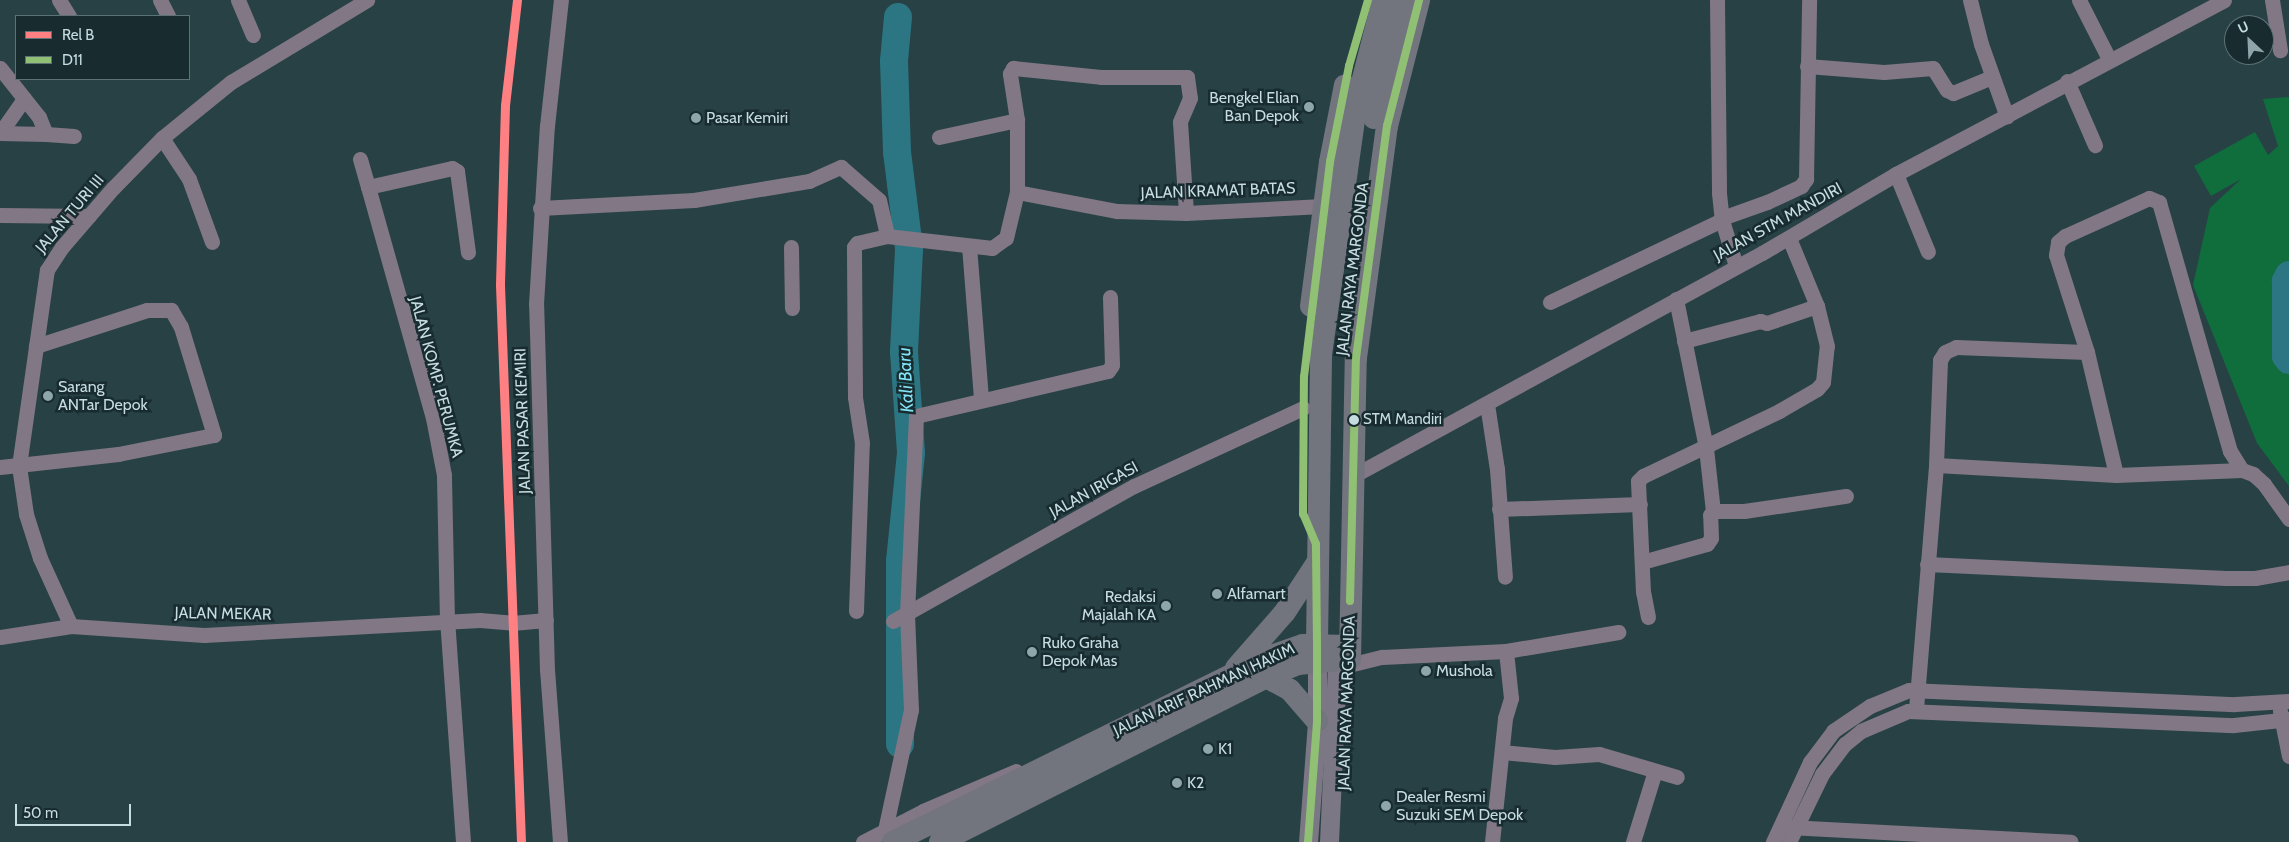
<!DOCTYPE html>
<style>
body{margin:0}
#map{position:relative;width:2289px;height:842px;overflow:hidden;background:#274145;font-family:Cabin,sans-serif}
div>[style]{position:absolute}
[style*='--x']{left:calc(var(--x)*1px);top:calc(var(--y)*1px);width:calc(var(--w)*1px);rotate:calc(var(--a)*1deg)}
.green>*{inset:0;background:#106e3d}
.river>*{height:28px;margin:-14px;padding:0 14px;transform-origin:14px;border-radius:14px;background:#2c7683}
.minor>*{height:15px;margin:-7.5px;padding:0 7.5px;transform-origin:7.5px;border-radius:7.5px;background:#827784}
.major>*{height:19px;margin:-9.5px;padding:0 9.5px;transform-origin:9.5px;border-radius:9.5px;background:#7b7784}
.highway>*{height:22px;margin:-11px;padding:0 11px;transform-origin:11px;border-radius:11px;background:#72747e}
.bus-1>*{height:8px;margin:-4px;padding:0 4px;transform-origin:4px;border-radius:4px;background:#90c073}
.rail-1>*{height:9px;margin:-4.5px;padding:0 4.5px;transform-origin:4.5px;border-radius:4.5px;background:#ff8083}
.dots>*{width:14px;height:14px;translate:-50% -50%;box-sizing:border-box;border:2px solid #182b2f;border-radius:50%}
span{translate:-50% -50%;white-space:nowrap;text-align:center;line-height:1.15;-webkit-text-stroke:5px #182b2f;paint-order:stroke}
.bus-label{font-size:15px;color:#c5dce1}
.left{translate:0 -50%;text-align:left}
.poi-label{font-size:16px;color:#c5dce1}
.right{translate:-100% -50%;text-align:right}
.street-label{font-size:16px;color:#c5dce1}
.water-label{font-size:18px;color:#82e4f8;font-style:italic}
.legend{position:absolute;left:15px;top:15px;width:175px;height:65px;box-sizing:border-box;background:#182b2f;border:1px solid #5d7276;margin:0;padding:6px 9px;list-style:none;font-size:15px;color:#c5dce1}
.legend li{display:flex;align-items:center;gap:10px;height:25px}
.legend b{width:25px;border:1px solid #5d7276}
.north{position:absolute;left:2224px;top:15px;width:50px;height:50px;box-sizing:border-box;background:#182b2f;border:1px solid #5d7276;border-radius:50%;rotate:335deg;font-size:14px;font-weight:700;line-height:20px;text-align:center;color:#c5dce1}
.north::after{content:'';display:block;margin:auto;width:18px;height:22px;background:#8ea6aa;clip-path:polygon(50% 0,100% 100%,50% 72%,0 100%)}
.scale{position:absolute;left:15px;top:804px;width:116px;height:22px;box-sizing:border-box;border:2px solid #c5dce1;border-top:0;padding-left:6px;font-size:15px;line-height:18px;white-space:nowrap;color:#c5dce1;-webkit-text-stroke:4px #182b2f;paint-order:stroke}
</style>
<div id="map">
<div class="green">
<div style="clip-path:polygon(2289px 97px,2289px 486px,2257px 443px,2193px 285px,2210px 208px,2241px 179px,2211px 196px,2194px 166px,2255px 132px,2268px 155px,2278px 146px,2263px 99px)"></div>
</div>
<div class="river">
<div style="--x:898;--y:17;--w:44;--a:95.2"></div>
<div style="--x:894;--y:61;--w:91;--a:88.1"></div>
<div style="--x:897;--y:152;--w:98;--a:82.9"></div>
<div style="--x:909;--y:249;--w:103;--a:92.8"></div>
<div style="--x:904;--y:352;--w:101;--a:86"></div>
<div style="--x:911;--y:453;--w:110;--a:95.8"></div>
<div style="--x:900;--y:562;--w:182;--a:90"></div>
<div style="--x:2289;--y:275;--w:7;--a:117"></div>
<div style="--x:2286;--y:281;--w:75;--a:90"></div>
<div style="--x:2286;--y:356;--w:5;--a:53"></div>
</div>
<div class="minor">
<div style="--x:59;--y:0;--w:19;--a:58"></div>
<div style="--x:160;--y:0;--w:18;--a:63"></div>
<div style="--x:238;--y:0;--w:38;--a:67"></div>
<div style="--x:1717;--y:0;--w:193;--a:89.4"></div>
<div style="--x:1719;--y:193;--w:27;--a:84"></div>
<div style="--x:1722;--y:220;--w:48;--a:73.1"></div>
<div style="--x:1970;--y:0;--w:45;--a:76"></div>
<div style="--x:1981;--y:44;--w:77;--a:70.4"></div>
<div style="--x:2079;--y:0;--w:66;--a:63"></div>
<div style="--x:2272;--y:0;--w:51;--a:80.9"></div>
<div style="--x:1807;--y:66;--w:77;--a:4.5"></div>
<div style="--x:1884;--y:72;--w:49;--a:-4.7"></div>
<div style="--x:1933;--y:68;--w:26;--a:58"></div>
<div style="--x:1947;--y:90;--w:7;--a:27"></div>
<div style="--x:1953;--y:93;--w:42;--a:-22.3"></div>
<div style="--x:0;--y:68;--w:63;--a:51.5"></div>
<div style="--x:39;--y:117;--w:18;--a:68"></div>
<div style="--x:46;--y:134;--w:46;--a:-178.8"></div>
<div style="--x:2067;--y:81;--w:70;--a:66.4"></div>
<div style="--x:0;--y:133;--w:42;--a:-54.8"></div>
<div style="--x:46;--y:134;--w:28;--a:4"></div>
<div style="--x:939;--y:137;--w:80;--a:-12.3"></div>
<div style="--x:162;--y:138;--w:49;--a:56.6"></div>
<div style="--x:189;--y:179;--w:67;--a:69.9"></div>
<div style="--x:360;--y:159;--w:29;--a:74"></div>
<div style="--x:1896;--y:174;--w:84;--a:67.7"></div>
<div style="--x:1017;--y:192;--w:72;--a:-90"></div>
<div style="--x:1017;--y:120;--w:47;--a:-98.7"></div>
<div style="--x:1010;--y:74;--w:7;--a:-63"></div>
<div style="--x:1013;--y:68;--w:88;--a:5.8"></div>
<div style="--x:1101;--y:77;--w:86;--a:0"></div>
<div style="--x:1187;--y:77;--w:21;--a:82"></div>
<div style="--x:1190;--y:98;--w:26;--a:113"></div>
<div style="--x:1180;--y:122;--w:91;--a:86.2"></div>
<div style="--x:540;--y:208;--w:154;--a:-3"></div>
<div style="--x:694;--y:200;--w:117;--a:-9.4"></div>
<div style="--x:809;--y:181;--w:35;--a:-24"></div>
<div style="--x:841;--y:167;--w:50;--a:41"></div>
<div style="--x:879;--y:200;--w:37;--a:77"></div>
<div style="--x:887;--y:236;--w:106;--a:6.5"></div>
<div style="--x:992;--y:248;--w:17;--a:-36"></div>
<div style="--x:1006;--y:238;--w:47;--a:-76.6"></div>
<div style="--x:1017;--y:192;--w:102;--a:10.8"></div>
<div style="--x:1117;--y:211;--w:69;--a:1.7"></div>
<div style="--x:1186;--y:213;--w:137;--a:-2.9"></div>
<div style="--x:0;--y:215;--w:89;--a:0.6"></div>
<div style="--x:1722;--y:218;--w:48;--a:-19.6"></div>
<div style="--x:1767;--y:202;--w:38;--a:-25"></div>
<div style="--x:1801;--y:186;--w:9;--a:-54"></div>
<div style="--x:1806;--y:179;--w:179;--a:-89"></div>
<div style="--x:969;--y:246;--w:154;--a:85.5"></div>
<div style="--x:791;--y:247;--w:61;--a:89.1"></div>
<div style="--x:1676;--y:299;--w:152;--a:78.6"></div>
<div style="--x:1706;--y:448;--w:63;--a:83.7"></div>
<div style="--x:1550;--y:302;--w:191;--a:-25.5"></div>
<div style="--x:1684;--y:341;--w:79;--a:-14.7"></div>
<div style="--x:1760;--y:321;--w:7;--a:16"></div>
<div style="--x:1767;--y:323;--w:53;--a:-18.8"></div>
<div style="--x:2087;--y:352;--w:126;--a:76.7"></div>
<div style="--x:1487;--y:404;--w:66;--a:81.3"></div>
<div style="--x:1497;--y:469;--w:108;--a:85.8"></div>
<div style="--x:1936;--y:465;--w:180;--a:3.2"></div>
<div style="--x:2116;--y:475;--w:126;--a:-2.3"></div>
<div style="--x:0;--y:467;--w:119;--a:-6.3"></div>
<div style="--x:118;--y:454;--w:98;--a:-11.2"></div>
<div style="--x:214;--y:435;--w:113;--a:-107"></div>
<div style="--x:181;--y:327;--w:20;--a:-120"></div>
<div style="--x:171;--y:310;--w:24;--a:180"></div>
<div style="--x:147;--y:310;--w:117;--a:162"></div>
<div style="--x:1351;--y:477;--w:468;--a:-28.6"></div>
<div style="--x:1762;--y:253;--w:156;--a:-30.5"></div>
<div style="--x:1896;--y:174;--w:371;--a:-27.9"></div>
<div style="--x:1499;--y:509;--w:141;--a:-2"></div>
<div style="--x:1642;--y:562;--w:67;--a:-15.5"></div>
<div style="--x:1707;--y:544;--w:7;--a:-56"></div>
<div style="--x:1711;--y:538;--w:23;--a:-92"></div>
<div style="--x:1710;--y:515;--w:5;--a:-53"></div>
<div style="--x:1713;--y:511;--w:31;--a:0"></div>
<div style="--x:1744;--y:511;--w:103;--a:-8.4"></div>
<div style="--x:1927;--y:564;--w:299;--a:2.7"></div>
<div style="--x:2226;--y:578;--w:29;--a:0"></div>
<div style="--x:2255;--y:578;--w:35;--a:-10"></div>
<div style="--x:856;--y:611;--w:168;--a:-88"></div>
<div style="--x:862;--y:443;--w:47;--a:-98.7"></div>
<div style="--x:855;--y:397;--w:150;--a:-90.4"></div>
<div style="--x:854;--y:247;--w:5;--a:-53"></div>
<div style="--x:857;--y:243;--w:31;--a:-13"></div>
<div style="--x:1648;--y:617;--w:25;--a:-101"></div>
<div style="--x:1643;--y:592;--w:111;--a:-92.6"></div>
<div style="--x:1638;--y:481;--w:7;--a:-45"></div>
<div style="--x:1643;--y:476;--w:151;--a:-25.5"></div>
<div style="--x:1779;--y:411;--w:44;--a:-30.1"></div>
<div style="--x:1817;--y:389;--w:9;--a:-49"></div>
<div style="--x:1823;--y:382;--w:36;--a:-84"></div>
<div style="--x:1827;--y:346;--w:41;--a:-104"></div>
<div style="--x:1817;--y:306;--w:74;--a:-112.4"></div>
<div style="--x:893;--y:621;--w:276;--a:-29.3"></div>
<div style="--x:1134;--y:486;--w:186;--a:-24.8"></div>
<div style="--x:71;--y:626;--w:75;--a:-114.5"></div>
<div style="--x:40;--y:558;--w:46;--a:-107.7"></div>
<div style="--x:26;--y:514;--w:49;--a:-98.3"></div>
<div style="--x:19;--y:466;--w:198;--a:-81.9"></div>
<div style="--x:47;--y:270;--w:27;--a:-57"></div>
<div style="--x:62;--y:247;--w:78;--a:-49.2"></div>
<div style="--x:113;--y:188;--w:70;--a:-45.6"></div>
<div style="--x:162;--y:138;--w:89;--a:-39.1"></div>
<div style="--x:231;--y:82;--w:159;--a:-31.1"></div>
<div style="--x:0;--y:637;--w:72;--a:-8.8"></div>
<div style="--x:71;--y:626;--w:133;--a:3.9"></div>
<div style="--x:204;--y:635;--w:276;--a:-3.1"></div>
<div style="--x:480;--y:620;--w:32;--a:5"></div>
<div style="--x:512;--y:623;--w:34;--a:-5"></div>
<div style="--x:1349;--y:665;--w:34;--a:-14"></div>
<div style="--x:1382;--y:657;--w:124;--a:-2.8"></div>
<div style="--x:1506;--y:651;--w:114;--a:-9.6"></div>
<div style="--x:1916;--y:709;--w:245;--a:-85.3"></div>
<div style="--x:1936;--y:465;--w:105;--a:-87.8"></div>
<div style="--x:1940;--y:360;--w:9;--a:-58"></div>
<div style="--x:1945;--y:352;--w:12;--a:-24"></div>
<div style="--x:1956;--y:347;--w:131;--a:2.2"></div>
<div style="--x:2087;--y:352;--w:102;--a:-107.7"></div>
<div style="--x:2056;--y:255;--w:13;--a:-81"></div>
<div style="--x:2058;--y:242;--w:9;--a:-41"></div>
<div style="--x:2065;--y:236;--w:92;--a:-24.3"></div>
<div style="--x:2149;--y:198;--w:11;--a:22"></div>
<div style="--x:2159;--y:202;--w:259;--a:74.1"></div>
<div style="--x:2230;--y:451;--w:22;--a:58"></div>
<div style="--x:2242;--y:470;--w:12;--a:20"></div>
<div style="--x:2253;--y:474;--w:15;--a:42"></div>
<div style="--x:2264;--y:484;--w:43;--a:54.5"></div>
<div style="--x:2280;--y:711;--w:46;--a:78.7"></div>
<div style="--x:1502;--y:752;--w:53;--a:5.4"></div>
<div style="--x:1555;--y:757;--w:44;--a:-3.9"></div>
<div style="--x:1599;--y:754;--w:81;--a:16.4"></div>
<div style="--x:1788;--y:827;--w:283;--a:3"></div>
<div style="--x:885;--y:830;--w:123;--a:-77.8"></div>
<div style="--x:911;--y:710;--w:96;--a:-92.4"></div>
<div style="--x:907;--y:614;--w:198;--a:-87.4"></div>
<div style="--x:916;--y:416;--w:197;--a:-13.2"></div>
<div style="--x:1108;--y:371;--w:7;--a:-56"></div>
<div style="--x:1112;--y:365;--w:68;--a:-91.7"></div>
<div style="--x:463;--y:842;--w:222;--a:-94.1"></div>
<div style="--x:447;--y:621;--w:146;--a:-91.2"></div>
<div style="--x:444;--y:475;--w:58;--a:-100.9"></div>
<div style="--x:433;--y:418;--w:240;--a:-105.7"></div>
<div style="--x:368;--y:187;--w:86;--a:-12.7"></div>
<div style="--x:452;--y:168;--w:6;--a:31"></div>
<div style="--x:457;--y:171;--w:82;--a:82.3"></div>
<div style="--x:560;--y:842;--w:172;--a:-94.3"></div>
<div style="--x:547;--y:670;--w:366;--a:-91.7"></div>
<div style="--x:536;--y:304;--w:178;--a:-86.5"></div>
<div style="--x:547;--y:126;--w:127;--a:-83.7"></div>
<div style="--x:863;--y:842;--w:68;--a:-27.3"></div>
<div style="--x:923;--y:811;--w:101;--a:-23.3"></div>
<div style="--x:1492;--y:842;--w:125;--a:-84"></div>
<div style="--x:1505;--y:718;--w:21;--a:-73"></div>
<div style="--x:1511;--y:698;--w:47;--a:-96.1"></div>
<div style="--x:1633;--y:842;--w:74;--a:-72.8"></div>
<div style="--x:1773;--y:842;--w:88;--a:-65.2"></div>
<div style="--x:1810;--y:762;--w:39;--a:-53"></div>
<div style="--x:1833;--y:731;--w:45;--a:-34"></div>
<div style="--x:1870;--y:706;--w:42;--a:-22.3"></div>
<div style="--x:1909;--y:690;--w:326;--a:2.5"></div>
<div style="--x:2235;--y:704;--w:54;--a:-3.2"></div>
<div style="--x:1789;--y:842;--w:76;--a:-64.1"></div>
<div style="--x:1822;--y:774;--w:38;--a:-53"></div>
<div style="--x:1845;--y:744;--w:21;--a:-39"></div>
<div style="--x:1861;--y:731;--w:51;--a:-23.1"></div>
<div style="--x:1908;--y:711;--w:326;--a:2.5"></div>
<div style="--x:2234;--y:725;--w:55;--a:-6.2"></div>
</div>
<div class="major">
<div style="--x:1308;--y:842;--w:121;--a:-85.7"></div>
<div style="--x:1317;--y:721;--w:73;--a:-90"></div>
<div style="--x:1329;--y:842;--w:196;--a:-87.4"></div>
</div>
<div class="highway">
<div style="--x:1374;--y:118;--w:121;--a:-76.7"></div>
<div style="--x:1311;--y:306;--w:145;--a:-82.5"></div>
<div style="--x:1330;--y:162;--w:78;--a:-79"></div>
<div style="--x:1317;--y:644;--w:289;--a:-89.2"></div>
<div style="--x:1321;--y:355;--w:251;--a:-82"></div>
<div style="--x:1356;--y:106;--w:109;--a:-75.7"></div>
<div style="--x:1236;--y:668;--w:74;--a:-48.8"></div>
<div style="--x:1285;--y:612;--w:59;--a:-56.9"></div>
<div style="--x:1266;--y:677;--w:27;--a:28"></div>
<div style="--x:1290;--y:690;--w:41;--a:48.9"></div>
<div style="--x:893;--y:842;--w:418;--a:-26.3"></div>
<div style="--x:1268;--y:657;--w:37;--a:-19"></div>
<div style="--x:1303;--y:645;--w:47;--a:1.2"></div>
<div style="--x:940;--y:842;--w:365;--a:-26.8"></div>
<div style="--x:1266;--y:677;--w:35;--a:-22"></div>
<div style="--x:1298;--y:664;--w:52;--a:-5.5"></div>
<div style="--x:1350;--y:659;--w:301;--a:-88.9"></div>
<div style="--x:1356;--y:358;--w:234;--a:-82.4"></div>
<div style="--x:1387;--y:126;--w:130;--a:-75.7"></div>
</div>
<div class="bus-1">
<div style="--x:1350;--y:601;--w:243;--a:-88.6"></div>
<div style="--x:1356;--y:358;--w:234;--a:-82.4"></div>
<div style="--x:1387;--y:126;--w:130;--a:-75.7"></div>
<div style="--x:1308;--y:842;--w:121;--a:-85.7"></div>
<div style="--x:1317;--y:721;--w:77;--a:-90"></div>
<div style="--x:1317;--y:644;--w:100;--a:-90.6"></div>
<div style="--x:1316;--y:544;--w:33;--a:-113"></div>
<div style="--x:1303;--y:514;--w:137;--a:-89.6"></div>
<div style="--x:1304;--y:377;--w:217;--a:-83.1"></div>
<div style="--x:1330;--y:162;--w:98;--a:-78.8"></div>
<div style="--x:1349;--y:66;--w:69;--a:-73.9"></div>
</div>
<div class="rail-1">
<div style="--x:517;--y:0;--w:106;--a:96.5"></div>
<div style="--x:505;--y:105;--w:180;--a:91.6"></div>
<div style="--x:500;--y:285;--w:557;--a:87.84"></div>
</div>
<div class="dots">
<div style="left:1309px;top:107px;background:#8ea6aa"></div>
<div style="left:696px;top:118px;background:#8ea6aa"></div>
<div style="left:48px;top:396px;background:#8ea6aa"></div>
<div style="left:1354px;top:420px;background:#c5dce1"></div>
<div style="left:1217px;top:594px;background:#8ea6aa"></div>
<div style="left:1166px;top:606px;background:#8ea6aa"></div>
<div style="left:1032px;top:652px;background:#8ea6aa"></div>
<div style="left:1426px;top:671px;background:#8ea6aa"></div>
<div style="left:1208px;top:749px;background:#8ea6aa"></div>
<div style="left:1177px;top:783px;background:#8ea6aa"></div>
<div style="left:1386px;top:806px;background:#8ea6aa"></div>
</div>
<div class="bus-label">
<span class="left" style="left:1363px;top:420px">STM Mandiri</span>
</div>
<div class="poi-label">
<span class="right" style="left:1299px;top:107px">Bengkel Elian<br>Ban Depok</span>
<span class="left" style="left:706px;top:118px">Pasar Kemiri</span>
<span class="left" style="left:58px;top:396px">Sarang<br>ANTar Depok</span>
<span class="left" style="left:1227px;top:594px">Alfamart</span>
<span class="right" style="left:1156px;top:606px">Redaksi<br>Majalah KA</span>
<span class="left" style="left:1042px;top:652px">Ruko Graha<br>Depok Mas</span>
<span class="left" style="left:1436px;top:671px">Mushola</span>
<span class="left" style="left:1218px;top:749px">K1</span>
<span class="left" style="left:1187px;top:783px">K2</span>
<span class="left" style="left:1396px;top:806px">Dealer Resmi<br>Suzuki SEM Depok</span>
</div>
<div class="street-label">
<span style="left:1218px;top:191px;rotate:-2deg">JALAN KRAMAT BATAS</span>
<span style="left:70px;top:214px;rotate:-50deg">JALAN TURI III</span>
<span style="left:1778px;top:222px;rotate:-29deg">JALAN STM MANDIRI</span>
<span style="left:1353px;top:269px;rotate:-83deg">JALAN RAYA MARGONDA</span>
<span style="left:436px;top:377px;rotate:75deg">JALAN KOMP. PERUMKA</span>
<span style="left:523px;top:421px;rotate:-92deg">JALAN PASAR KEMIRI</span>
<span style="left:1094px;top:490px;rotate:-29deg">JALAN IRIGASI</span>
<span style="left:223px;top:614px;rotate:1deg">JALAN MEKAR</span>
<span style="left:1204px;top:690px;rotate:-25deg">JALAN ARIF RAHMAN HAKIM</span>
<span style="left:1347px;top:703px;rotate:-88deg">JALAN RAYA MARGONDA</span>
</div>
<div class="water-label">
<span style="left:906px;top:380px;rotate:-93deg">Kali Baru</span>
</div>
<ul class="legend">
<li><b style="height:6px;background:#ff8083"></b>Rel B</li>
<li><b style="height:6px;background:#90c073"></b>D11</li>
</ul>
<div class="north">U</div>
<div class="scale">50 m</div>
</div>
